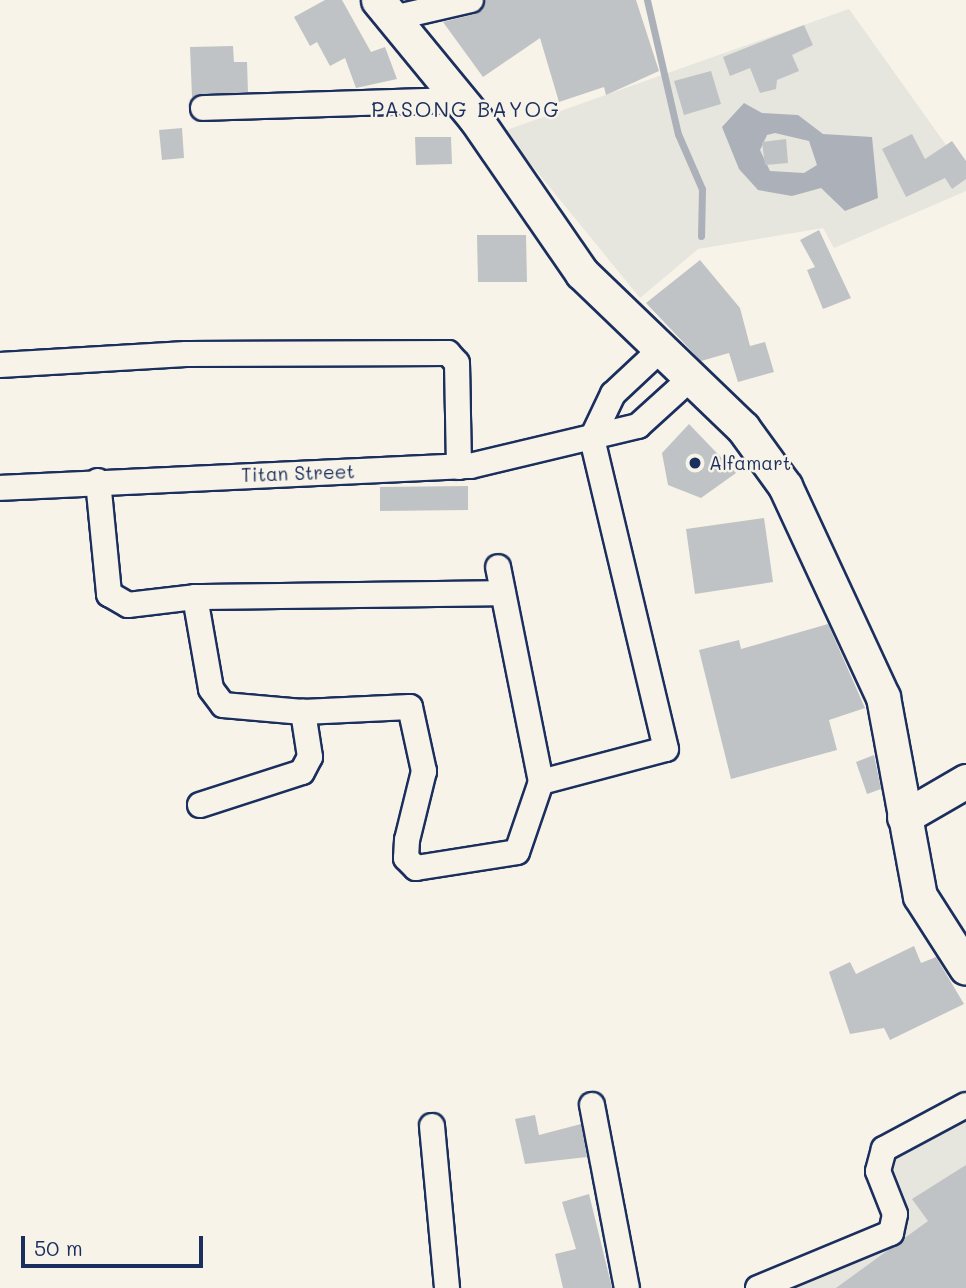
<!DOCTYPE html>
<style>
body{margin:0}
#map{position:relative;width:966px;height:1288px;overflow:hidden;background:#f7f3e8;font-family:Mali,sans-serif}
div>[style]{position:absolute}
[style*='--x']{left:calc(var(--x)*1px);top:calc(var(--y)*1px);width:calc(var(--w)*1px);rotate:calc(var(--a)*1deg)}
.built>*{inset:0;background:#e6e5de}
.water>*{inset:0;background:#acb0b9}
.stream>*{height:7px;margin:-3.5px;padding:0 3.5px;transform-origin:3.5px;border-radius:3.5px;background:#acb0b9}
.building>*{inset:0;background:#c0c3c5}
.roads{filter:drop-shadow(2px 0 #1b2f5e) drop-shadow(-2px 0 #1b2f5e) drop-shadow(0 2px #1b2f5e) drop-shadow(0 -2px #1b2f5e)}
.street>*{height:24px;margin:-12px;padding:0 12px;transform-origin:12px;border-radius:12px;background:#f7f3e8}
.secondary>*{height:33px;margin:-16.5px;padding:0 16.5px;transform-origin:16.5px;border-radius:16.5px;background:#f7f3e8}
.dots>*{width:19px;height:19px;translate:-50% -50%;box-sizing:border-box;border:4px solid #f7f3e8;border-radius:50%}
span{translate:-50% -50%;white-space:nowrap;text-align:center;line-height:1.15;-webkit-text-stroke:5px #f7f3e8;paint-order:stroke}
.poi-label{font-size:19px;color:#1b2f5e}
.left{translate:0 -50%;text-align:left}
.street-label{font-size:19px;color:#1b2f5e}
.neighbourhood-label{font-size:21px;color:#1b2f5e;letter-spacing:2px}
.scale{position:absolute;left:21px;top:1236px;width:182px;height:32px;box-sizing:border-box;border:4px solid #1b2f5e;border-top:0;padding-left:9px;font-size:21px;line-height:24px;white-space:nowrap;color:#1b2f5e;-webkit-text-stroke:5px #f7f3e8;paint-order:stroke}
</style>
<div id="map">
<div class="built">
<div style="clip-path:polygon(849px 9px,966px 173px,966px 191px,834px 248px,823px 228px,698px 249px,640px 298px,504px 131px)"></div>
<div style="clip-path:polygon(966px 1114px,966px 1288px,778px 1288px,894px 1240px,889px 1152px)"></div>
</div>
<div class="water">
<div style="clip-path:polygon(evenodd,744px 103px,762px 113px,798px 115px,823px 134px,872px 137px,878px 198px,845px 211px,821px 188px,792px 196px,758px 190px,739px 169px,722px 127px,744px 103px,775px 133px,809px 141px,817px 165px,804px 173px,770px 171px,760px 150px,767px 135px,775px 133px)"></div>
</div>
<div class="stream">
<div style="--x:647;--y:0;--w:138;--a:77"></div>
<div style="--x:678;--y:134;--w:60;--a:66.4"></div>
<div style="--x:702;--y:189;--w:47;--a:91.2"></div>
</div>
<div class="building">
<div style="clip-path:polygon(325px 0,342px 0,371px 52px,385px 47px,397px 79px,356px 88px,345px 58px,330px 66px,317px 42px,310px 46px,294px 17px)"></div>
<div style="clip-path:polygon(485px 0,636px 0,659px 71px,606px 95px,604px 87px,559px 102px,540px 38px,483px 77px,443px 22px,475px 14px)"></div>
<div style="clip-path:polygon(804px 25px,813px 45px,792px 55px,799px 71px,777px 80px,776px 89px,760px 93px,750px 68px,730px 76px,723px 57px)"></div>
<div style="clip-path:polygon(233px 46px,234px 62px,247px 62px,248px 92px,192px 97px,190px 47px)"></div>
<div style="clip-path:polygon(711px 71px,721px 104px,684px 115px,674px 81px)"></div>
<div style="clip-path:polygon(182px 128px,184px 158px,162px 160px,159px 130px)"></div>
<div style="clip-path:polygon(912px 134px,925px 159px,952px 141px,966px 161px,966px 179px,952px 189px,945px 178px,906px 197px,882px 149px)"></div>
<div style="clip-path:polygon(415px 137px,451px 137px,452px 164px,416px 165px)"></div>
<div style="clip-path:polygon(786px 139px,788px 163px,765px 165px,762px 142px)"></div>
<div style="clip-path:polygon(819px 230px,851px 298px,823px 309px,807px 270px,815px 267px,800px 240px)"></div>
<div style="clip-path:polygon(477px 235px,526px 235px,527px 282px,478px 282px)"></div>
<div style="clip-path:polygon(700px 260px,740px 308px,750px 346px,765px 342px,774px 372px,738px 382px,729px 353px,701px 361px,646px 303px)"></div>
<div style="clip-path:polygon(689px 424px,736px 473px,701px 498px,668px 485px,662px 453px)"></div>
<div style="clip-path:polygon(468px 486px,468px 510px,380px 511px,380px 487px)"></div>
<div style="clip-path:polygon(764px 518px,773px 582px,695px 594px,686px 529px)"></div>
<div style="clip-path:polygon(828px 624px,865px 708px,829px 720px,837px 750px,731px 779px,699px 650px,739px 640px,741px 649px)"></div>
<div style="clip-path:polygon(874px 755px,881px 789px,867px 794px,856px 762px)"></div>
<div style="clip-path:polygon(914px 946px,921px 963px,936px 957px,964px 1004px,890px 1040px,884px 1028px,850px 1034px,829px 972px,850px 962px,856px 974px)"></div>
<div style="clip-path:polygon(535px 1115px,539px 1135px,581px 1124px,587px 1157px,525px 1164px,515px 1119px)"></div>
<div style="clip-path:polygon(966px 1165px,966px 1288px,836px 1288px,928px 1221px,912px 1199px)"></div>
<div style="clip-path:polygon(589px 1194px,612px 1288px,563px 1288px,555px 1254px,576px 1249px,562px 1202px)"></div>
</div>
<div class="roads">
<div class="street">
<div style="--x:393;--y:18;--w:80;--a:-13"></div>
<div style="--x:203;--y:108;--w:257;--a:-1.8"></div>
<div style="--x:0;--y:365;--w:186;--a:-3.4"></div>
<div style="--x:186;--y:354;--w:262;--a:-0.2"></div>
<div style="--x:448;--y:353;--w:13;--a:48"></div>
<div style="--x:457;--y:363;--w:104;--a:88.9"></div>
<div style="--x:98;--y:481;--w:114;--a:84.4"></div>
<div style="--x:109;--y:594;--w:22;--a:30"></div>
<div style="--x:128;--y:605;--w:67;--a:-6.8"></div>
<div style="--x:195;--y:597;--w:308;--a:-0.7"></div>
<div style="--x:0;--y:488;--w:471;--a:-2.7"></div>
<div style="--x:470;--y:466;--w:173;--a:-13.4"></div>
<div style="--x:638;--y:426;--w:72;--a:-42.2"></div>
<div style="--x:195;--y:597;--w:93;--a:80.1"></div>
<div style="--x:211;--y:689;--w:20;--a:53"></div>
<div style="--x:223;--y:705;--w:80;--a:5"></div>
<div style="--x:303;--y:712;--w:107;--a:-2.7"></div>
<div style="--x:410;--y:707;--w:66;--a:77.7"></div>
<div style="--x:424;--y:771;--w:71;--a:103.8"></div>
<div style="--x:407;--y:840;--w:18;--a:93"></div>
<div style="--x:406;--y:858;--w:14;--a:45"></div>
<div style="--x:416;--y:868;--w:102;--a:-9"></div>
<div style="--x:517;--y:852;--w:74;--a:-71.1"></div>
<div style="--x:541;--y:782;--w:219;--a:-101.3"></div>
<div style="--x:541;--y:782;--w:129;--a:-14.8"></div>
<div style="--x:666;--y:749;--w:320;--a:-103.4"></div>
<div style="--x:592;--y:438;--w:49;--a:-64.5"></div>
<div style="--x:613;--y:394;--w:64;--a:-43.1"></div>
<div style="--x:200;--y:805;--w:107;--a:-17.9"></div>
<div style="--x:302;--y:772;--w:17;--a:-62"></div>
<div style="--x:310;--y:757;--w:46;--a:-98.8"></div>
<div style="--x:592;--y:1105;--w:186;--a:79.2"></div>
<div style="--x:432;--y:1126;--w:163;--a:84.7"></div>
<div style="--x:758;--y:1288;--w:144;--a:-22.5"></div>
<div style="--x:891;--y:1233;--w:19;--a:-78"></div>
<div style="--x:895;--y:1214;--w:46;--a:-111.6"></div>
<div style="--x:878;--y:1171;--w:23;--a:-75"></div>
<div style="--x:884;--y:1149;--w:93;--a:-28.2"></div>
</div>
<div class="secondary">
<div style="--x:378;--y:0;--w:153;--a:50.6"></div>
<div style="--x:475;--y:118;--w:188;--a:55.4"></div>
<div style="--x:582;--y:273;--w:223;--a:43.9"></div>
<div style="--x:743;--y:428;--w:72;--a:54.1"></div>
<div style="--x:785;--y:486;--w:233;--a:65.1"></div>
<div style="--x:883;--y:697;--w:202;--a:79.5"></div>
<div style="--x:920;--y:896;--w:85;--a:57.4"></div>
<div style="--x:904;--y:817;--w:72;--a:-30.1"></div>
</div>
</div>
<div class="dots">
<div style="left:695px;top:463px;background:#1b2f5e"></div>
</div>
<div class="poi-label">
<span class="left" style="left:709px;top:463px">Alfamart</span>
</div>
<div class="street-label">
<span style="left:298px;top:473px;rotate:-2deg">Titan Street</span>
</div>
<div class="neighbourhood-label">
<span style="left:466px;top:109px">PASONG BAYOG</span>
</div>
<div class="scale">50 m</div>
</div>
